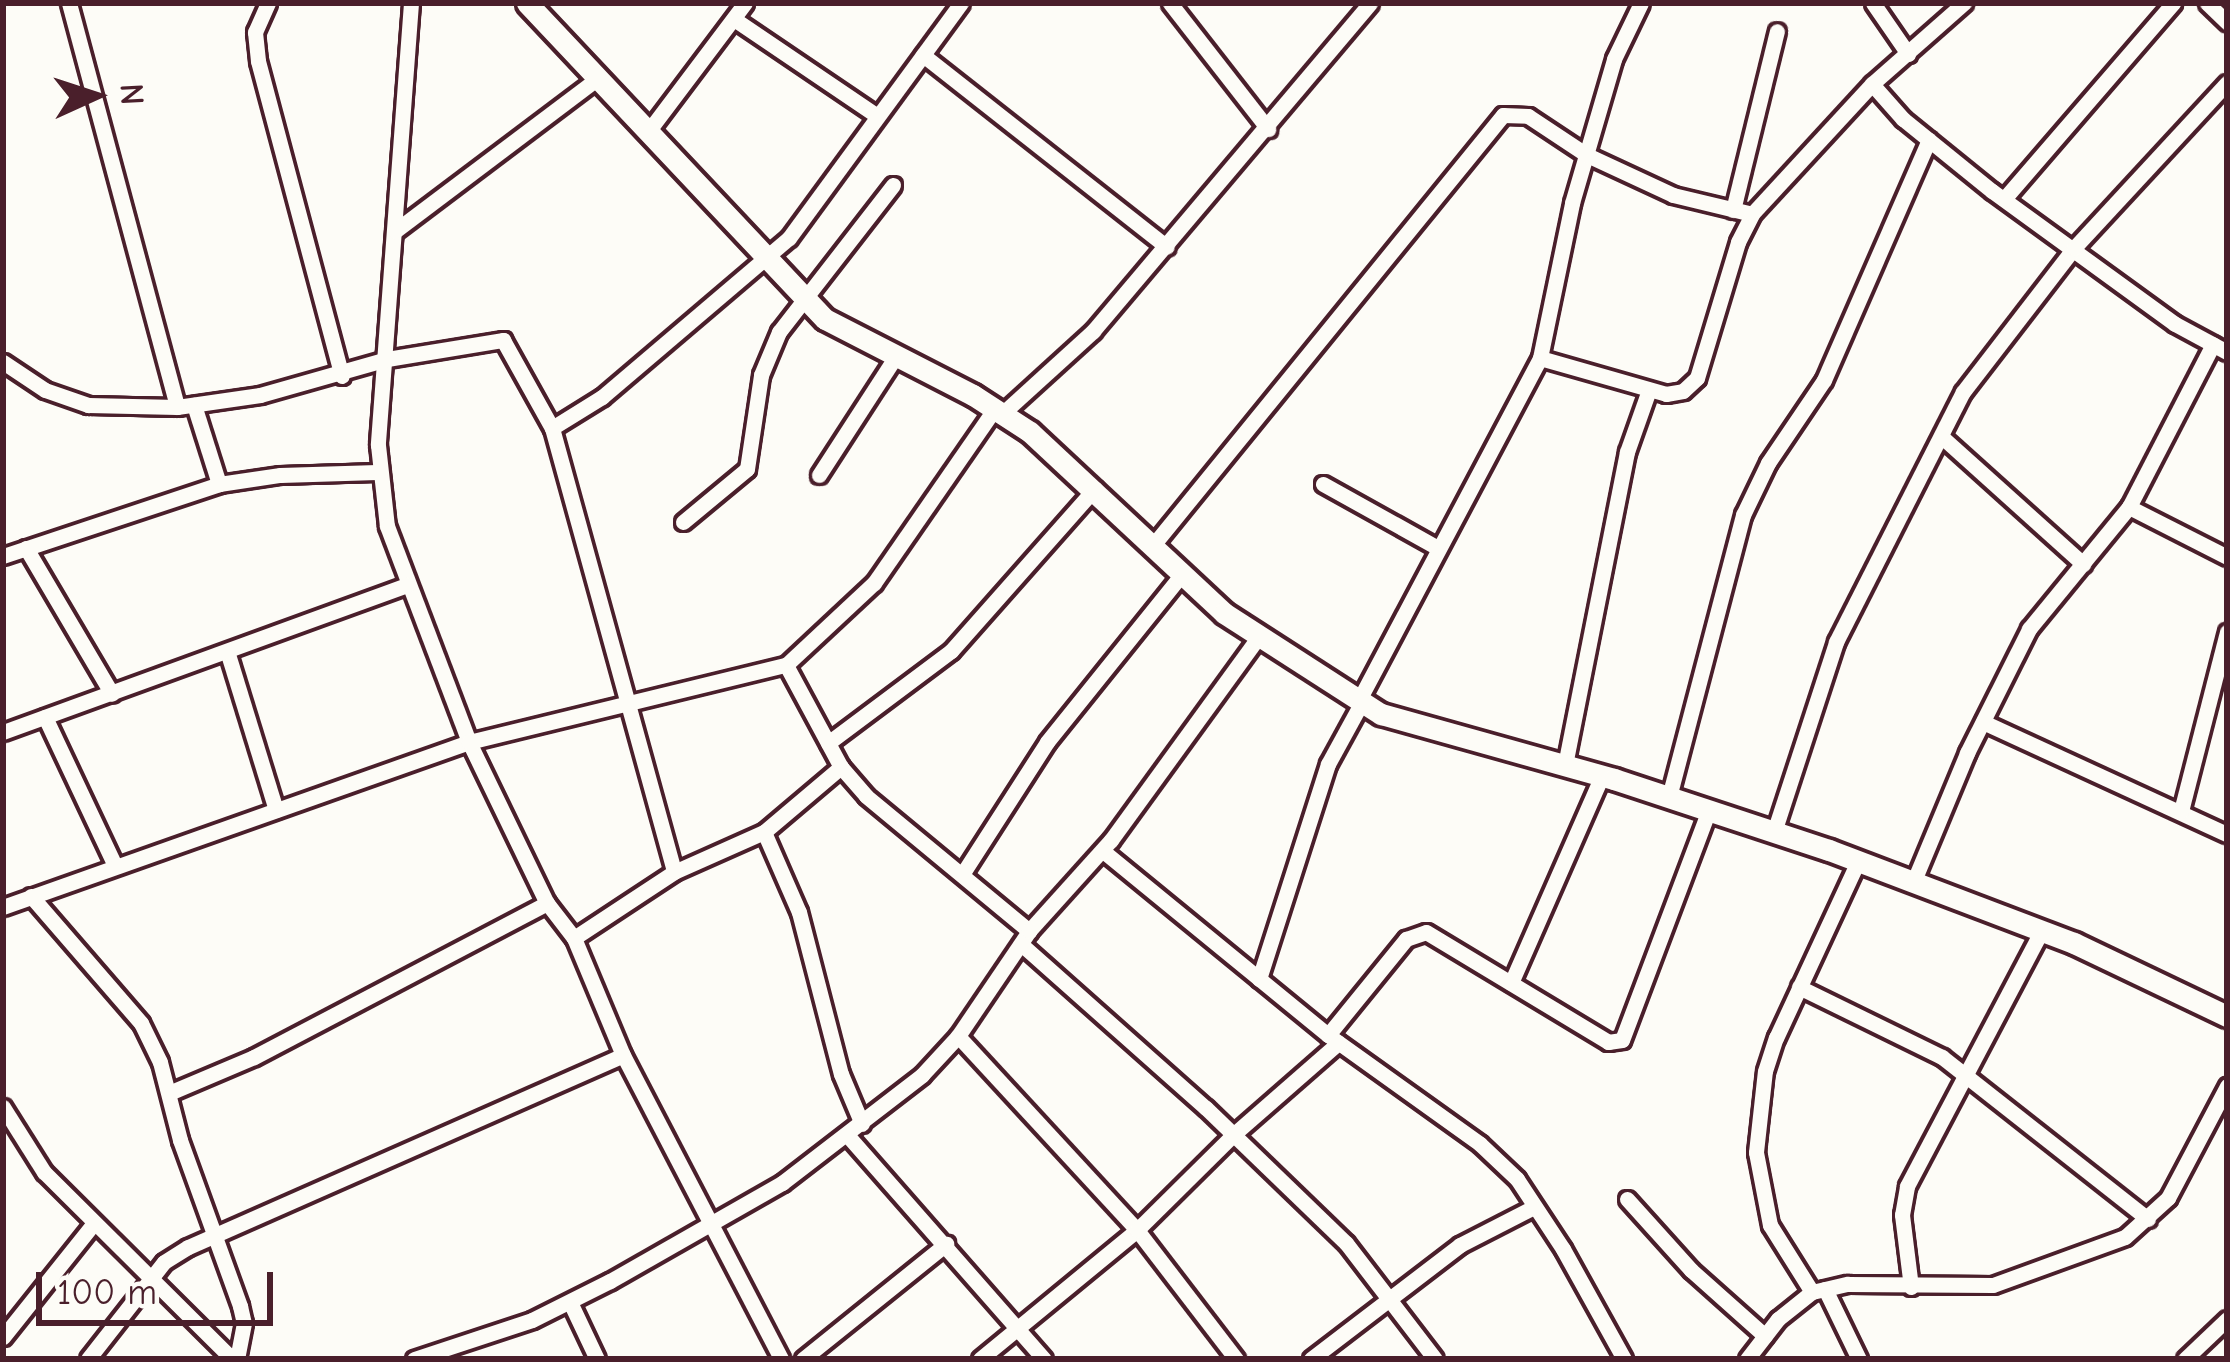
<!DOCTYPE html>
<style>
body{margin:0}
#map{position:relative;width:2230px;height:1362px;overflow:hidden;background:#fdfcf7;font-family:"Comic Neue",sans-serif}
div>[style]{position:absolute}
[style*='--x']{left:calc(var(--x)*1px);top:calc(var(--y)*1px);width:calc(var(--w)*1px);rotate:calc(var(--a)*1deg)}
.roads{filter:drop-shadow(3px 0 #4a1f2b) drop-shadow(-3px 0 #4a1f2b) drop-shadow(0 3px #4a1f2b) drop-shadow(0 -3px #4a1f2b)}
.street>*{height:15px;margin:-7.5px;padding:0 7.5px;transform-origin:7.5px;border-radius:7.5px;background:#fdfcf7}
.secondary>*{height:21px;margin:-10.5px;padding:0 10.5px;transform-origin:10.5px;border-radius:10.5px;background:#fdfcf7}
span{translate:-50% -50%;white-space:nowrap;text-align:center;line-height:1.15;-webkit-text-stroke:9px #fdfcf7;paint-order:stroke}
.frame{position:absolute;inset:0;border:6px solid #4a1f2b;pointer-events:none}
.north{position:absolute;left:36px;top:36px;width:120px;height:120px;-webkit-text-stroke:9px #fdfcf7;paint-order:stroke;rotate:87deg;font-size:33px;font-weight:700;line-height:48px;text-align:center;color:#4a1f2b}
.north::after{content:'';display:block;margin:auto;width:42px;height:54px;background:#4a1f2b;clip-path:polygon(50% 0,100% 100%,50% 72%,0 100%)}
.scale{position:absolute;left:36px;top:1272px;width:237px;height:54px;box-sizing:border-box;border:6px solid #4a1f2b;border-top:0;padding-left:15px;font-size:36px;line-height:42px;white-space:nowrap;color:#4a1f2b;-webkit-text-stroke:9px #fdfcf7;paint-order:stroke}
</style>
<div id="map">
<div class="roads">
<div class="street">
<div style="--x:69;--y:3;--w:418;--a:75"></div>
<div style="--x:268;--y:3;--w:32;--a:114"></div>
<div style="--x:255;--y:32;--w:29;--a:84"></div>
<div style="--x:258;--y:61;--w:326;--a:75.1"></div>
<div style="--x:411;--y:3;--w:443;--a:94.3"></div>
<div style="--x:378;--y:445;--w:81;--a:83.7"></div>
<div style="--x:387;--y:526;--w:231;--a:69.2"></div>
<div style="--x:469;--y:742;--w:179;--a:64.2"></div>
<div style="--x:547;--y:903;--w:44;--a:52.4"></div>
<div style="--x:574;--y:938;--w:127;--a:67.3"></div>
<div style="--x:623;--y:1055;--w:343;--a:62.5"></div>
<div style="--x:1170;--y:3;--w:160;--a:52.1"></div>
<div style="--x:1873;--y:3;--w:62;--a:55.5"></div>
<div style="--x:2207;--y:3;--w:28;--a:44"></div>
<div style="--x:734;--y:19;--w:173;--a:34.1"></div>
<div style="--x:923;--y:55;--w:310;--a:38.2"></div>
<div style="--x:1872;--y:84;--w:47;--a:48.5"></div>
<div style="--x:1903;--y:119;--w:114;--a:39"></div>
<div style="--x:1992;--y:191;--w:226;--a:36"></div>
<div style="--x:2175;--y:324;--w:59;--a:28.3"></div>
<div style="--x:647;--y:133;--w:163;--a:-53"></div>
<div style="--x:2004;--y:199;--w:259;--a:-49.2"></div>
<div style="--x:1733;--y:210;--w:184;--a:-76.2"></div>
<div style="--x:395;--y:231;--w:249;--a:-37"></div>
<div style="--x:1540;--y:358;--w:158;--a:-78.3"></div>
<div style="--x:1572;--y:203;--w:150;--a:-73.7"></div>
<div style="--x:1614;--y:59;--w:62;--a:-64.3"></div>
<div style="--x:3;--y:362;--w:50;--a:33.7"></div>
<div style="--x:45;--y:390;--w:46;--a:19.2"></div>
<div style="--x:88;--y:405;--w:89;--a:1.3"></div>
<div style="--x:177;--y:407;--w:84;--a:-8.2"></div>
<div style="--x:260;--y:395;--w:132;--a:-15.8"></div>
<div style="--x:387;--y:359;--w:118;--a:-9.3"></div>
<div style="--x:503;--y:340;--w:101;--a:60.9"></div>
<div style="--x:552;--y:428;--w:460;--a:74.6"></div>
<div style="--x:194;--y:405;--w:83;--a:72.4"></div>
<div style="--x:1003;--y:413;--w:122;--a:-42.3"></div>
<div style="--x:1093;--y:331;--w:429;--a:-49.8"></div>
<div style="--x:552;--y:428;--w:59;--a:-31.8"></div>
<div style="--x:602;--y:397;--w:245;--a:-40.4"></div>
<div style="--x:789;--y:238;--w:291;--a:-53.8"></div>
<div style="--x:1942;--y:437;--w:190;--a:42"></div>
<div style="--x:819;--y:475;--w:142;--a:-57.1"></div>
<div style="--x:1323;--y:484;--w:132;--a:29.1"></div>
<div style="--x:2129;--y:507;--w:110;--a:27"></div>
<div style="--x:683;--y:522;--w:83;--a:-39.6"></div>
<div style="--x:747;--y:469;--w:95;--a:-81.5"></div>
<div style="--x:761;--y:375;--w:47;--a:-67.3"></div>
<div style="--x:779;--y:332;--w:186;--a:-52.2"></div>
<div style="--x:1154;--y:544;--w:553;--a:-50.87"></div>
<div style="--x:1503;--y:115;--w:25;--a:2"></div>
<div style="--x:1528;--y:116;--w:71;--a:33.5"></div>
<div style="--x:1587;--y:155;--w:95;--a:24.9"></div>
<div style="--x:1673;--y:195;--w:81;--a:13.5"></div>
<div style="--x:26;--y:548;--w:169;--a:59.5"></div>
<div style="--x:3;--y:556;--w:228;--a:-18.4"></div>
<div style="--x:219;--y:484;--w:62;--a:-8.4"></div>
<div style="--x:280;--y:475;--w:97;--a:-1.8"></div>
<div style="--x:228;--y:654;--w:163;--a:72.9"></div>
<div style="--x:786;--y:665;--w:116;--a:61.7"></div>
<div style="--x:841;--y:767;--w:38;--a:49"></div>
<div style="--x:866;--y:796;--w:212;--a:39.6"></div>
<div style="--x:1359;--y:700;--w:387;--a:-62.1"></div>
<div style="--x:1540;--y:358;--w:131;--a:15.9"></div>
<div style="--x:1666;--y:394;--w:17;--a:-10"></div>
<div style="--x:1683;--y:391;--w:19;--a:-43"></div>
<div style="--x:1697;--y:378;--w:142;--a:-73.2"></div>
<div style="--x:1738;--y:242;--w:31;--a:-63"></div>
<div style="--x:1752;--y:214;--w:177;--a:-47.3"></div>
<div style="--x:1872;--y:84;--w:123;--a:-41.4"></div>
<div style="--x:45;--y:717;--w:165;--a:64.8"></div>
<div style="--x:1983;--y:722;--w:268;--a:24.7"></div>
<div style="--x:3;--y:732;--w:430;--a:-20"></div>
<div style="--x:828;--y:743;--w:154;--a:-36.8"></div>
<div style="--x:951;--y:651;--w:217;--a:-48.5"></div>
<div style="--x:1565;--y:765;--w:319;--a:-78.8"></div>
<div style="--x:1627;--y:452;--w:66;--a:-70.5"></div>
<div style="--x:1669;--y:797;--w:292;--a:-75.3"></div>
<div style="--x:1743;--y:515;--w:58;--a:-64.3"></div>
<div style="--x:1768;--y:463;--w:100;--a:-56"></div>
<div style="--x:1824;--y:380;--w:262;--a:-66.4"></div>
<div style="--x:2181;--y:811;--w:185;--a:-75.6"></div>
<div style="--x:764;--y:832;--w:87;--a:66.4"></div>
<div style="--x:799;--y:912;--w:167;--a:75.5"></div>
<div style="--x:841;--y:1074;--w:54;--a:67.2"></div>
<div style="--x:1774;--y:832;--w:200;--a:-71.9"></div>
<div style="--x:1836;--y:642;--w:280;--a:-63.1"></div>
<div style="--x:1963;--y:392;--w:182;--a:-52.4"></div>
<div style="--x:2074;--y:248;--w:225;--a:-47.2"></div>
<div style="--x:1103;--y:851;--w:291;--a:39.3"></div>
<div style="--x:1328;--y:1035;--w:187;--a:35.6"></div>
<div style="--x:1480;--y:1144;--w:51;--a:43.4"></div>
<div style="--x:1517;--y:1179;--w:84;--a:56.7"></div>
<div style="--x:1563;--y:1249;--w:126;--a:61"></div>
<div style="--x:963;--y:873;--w:156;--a:-57.3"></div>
<div style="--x:1047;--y:742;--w:216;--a:-51.2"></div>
<div style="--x:1913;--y:883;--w:141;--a:-67.4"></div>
<div style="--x:1967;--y:753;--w:139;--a:-63.4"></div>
<div style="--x:2029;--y:629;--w:158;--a:-50.7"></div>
<div style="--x:2129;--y:507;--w:183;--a:-62.7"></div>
<div style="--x:31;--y:896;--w:168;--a:49.1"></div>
<div style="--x:141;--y:1023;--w:43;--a:64"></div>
<div style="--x:160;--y:1062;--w:81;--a:75.6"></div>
<div style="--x:180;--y:1140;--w:177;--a:70.1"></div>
<div style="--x:240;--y:1306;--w:17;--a:77"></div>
<div style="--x:244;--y:1323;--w:37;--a:101"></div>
<div style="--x:3;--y:907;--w:494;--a:-19.5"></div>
<div style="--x:469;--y:742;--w:326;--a:-13.7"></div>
<div style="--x:786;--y:665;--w:120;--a:-43"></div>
<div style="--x:874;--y:583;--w:213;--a:-55.3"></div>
<div style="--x:574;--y:938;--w:120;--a:-33.4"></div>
<div style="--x:674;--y:872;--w:98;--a:-24"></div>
<div style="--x:764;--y:832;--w:101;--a:-40.2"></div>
<div style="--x:1021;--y:944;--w:247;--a:41.6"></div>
<div style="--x:1206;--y:1108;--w:194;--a:44"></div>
<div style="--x:1346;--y:1243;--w:146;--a:52.5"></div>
<div style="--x:1259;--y:979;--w:226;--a:-72.2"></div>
<div style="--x:1328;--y:764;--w:71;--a:-61.3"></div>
<div style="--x:1511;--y:983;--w:226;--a:-66.3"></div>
<div style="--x:1799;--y:987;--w:159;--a:26.1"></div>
<div style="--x:1942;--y:1057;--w:262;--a:38.2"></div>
<div style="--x:1328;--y:1035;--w:124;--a:-50.9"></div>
<div style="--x:1406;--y:939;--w:21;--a:-19"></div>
<div style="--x:1426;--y:932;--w:213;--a:31.1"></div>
<div style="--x:1608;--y:1042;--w:14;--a:-8"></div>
<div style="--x:1622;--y:1040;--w:246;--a:-69.3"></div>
<div style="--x:958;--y:1036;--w:264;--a:47.3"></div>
<div style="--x:1137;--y:1230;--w:163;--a:52.5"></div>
<div style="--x:169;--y:1093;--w:92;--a:-23"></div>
<div style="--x:254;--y:1057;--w:331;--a:-27.7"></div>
<div style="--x:3;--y:1107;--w:77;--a:57.8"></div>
<div style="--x:44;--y:1172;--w:265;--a:44.8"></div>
<div style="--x:848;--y:1136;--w:297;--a:48.7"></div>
<div style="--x:1627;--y:1199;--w:96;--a:48"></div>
<div style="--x:1691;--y:1270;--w:99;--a:41.7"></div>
<div style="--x:1911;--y:1287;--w:73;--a:-97.1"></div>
<div style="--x:1902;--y:1215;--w:29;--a:-80"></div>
<div style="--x:1907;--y:1186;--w:289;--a:-62.2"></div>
<div style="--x:1825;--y:1289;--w:78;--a:64.1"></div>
<div style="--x:1812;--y:1292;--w:79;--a:-122.1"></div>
<div style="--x:1770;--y:1225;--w:74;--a:-100.9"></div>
<div style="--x:1756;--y:1152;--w:81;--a:-83.7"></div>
<div style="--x:1765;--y:1071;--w:35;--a:-72"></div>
<div style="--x:1776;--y:1038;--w:195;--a:-65.1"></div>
<div style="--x:570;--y:1302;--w:63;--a:64.7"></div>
<div style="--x:3;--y:1337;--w:146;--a:-51.4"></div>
<div style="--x:88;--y:1359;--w:123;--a:-51.9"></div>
<div style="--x:164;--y:1262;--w:28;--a:-32"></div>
<div style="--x:188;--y:1247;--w:475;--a:-23.8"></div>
<div style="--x:414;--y:1359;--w:124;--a:-18.3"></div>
<div style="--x:532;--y:1320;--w:87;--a:-26.6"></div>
<div style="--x:610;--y:1281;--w:198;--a:-29.7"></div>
<div style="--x:782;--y:1183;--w:177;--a:-37.6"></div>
<div style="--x:922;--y:1075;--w:53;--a:-47.3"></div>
<div style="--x:958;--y:1036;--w:127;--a:-55.9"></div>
<div style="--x:1029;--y:931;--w:122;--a:-48"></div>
<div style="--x:1111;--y:840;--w:250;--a:-54"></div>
<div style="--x:803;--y:1359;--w:184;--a:-38.8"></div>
<div style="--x:980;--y:1359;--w:203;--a:-39.4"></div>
<div style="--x:1137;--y:1230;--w:135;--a:-44.7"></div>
<div style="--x:1233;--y:1135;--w:140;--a:-41.2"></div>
<div style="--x:1311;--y:1359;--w:188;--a:-37.4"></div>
<div style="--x:1460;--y:1245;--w:83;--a:-27.2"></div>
<div style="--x:1747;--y:1359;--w:51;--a:-52.2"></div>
<div style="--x:1778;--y:1319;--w:43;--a:-38.5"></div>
<div style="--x:1812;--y:1292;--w:37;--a:-13"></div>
<div style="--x:1848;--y:1284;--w:145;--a:0.4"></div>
<div style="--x:1993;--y:1285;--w:140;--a:-20"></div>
<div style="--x:2125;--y:1237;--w:58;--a:-42.2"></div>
<div style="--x:2168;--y:1198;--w:127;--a:-62.2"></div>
<div style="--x:2185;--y:1359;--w:58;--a:-43.6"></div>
</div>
<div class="secondary">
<div style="--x:527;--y:3;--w:434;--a:46.7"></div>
<div style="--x:825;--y:319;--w:166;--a:27.2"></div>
<div style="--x:973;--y:395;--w:68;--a:33"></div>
<div style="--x:1030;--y:432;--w:265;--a:43"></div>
<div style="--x:1224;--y:613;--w:187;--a:32.8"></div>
<div style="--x:1381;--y:714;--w:242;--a:15.6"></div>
<div style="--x:1614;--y:779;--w:226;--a:18.3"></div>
<div style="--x:1829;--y:850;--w:262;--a:20.8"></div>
<div style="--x:2074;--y:943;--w:170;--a:25.5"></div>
</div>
</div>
<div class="frame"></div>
<div class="north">N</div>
<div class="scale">100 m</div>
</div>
